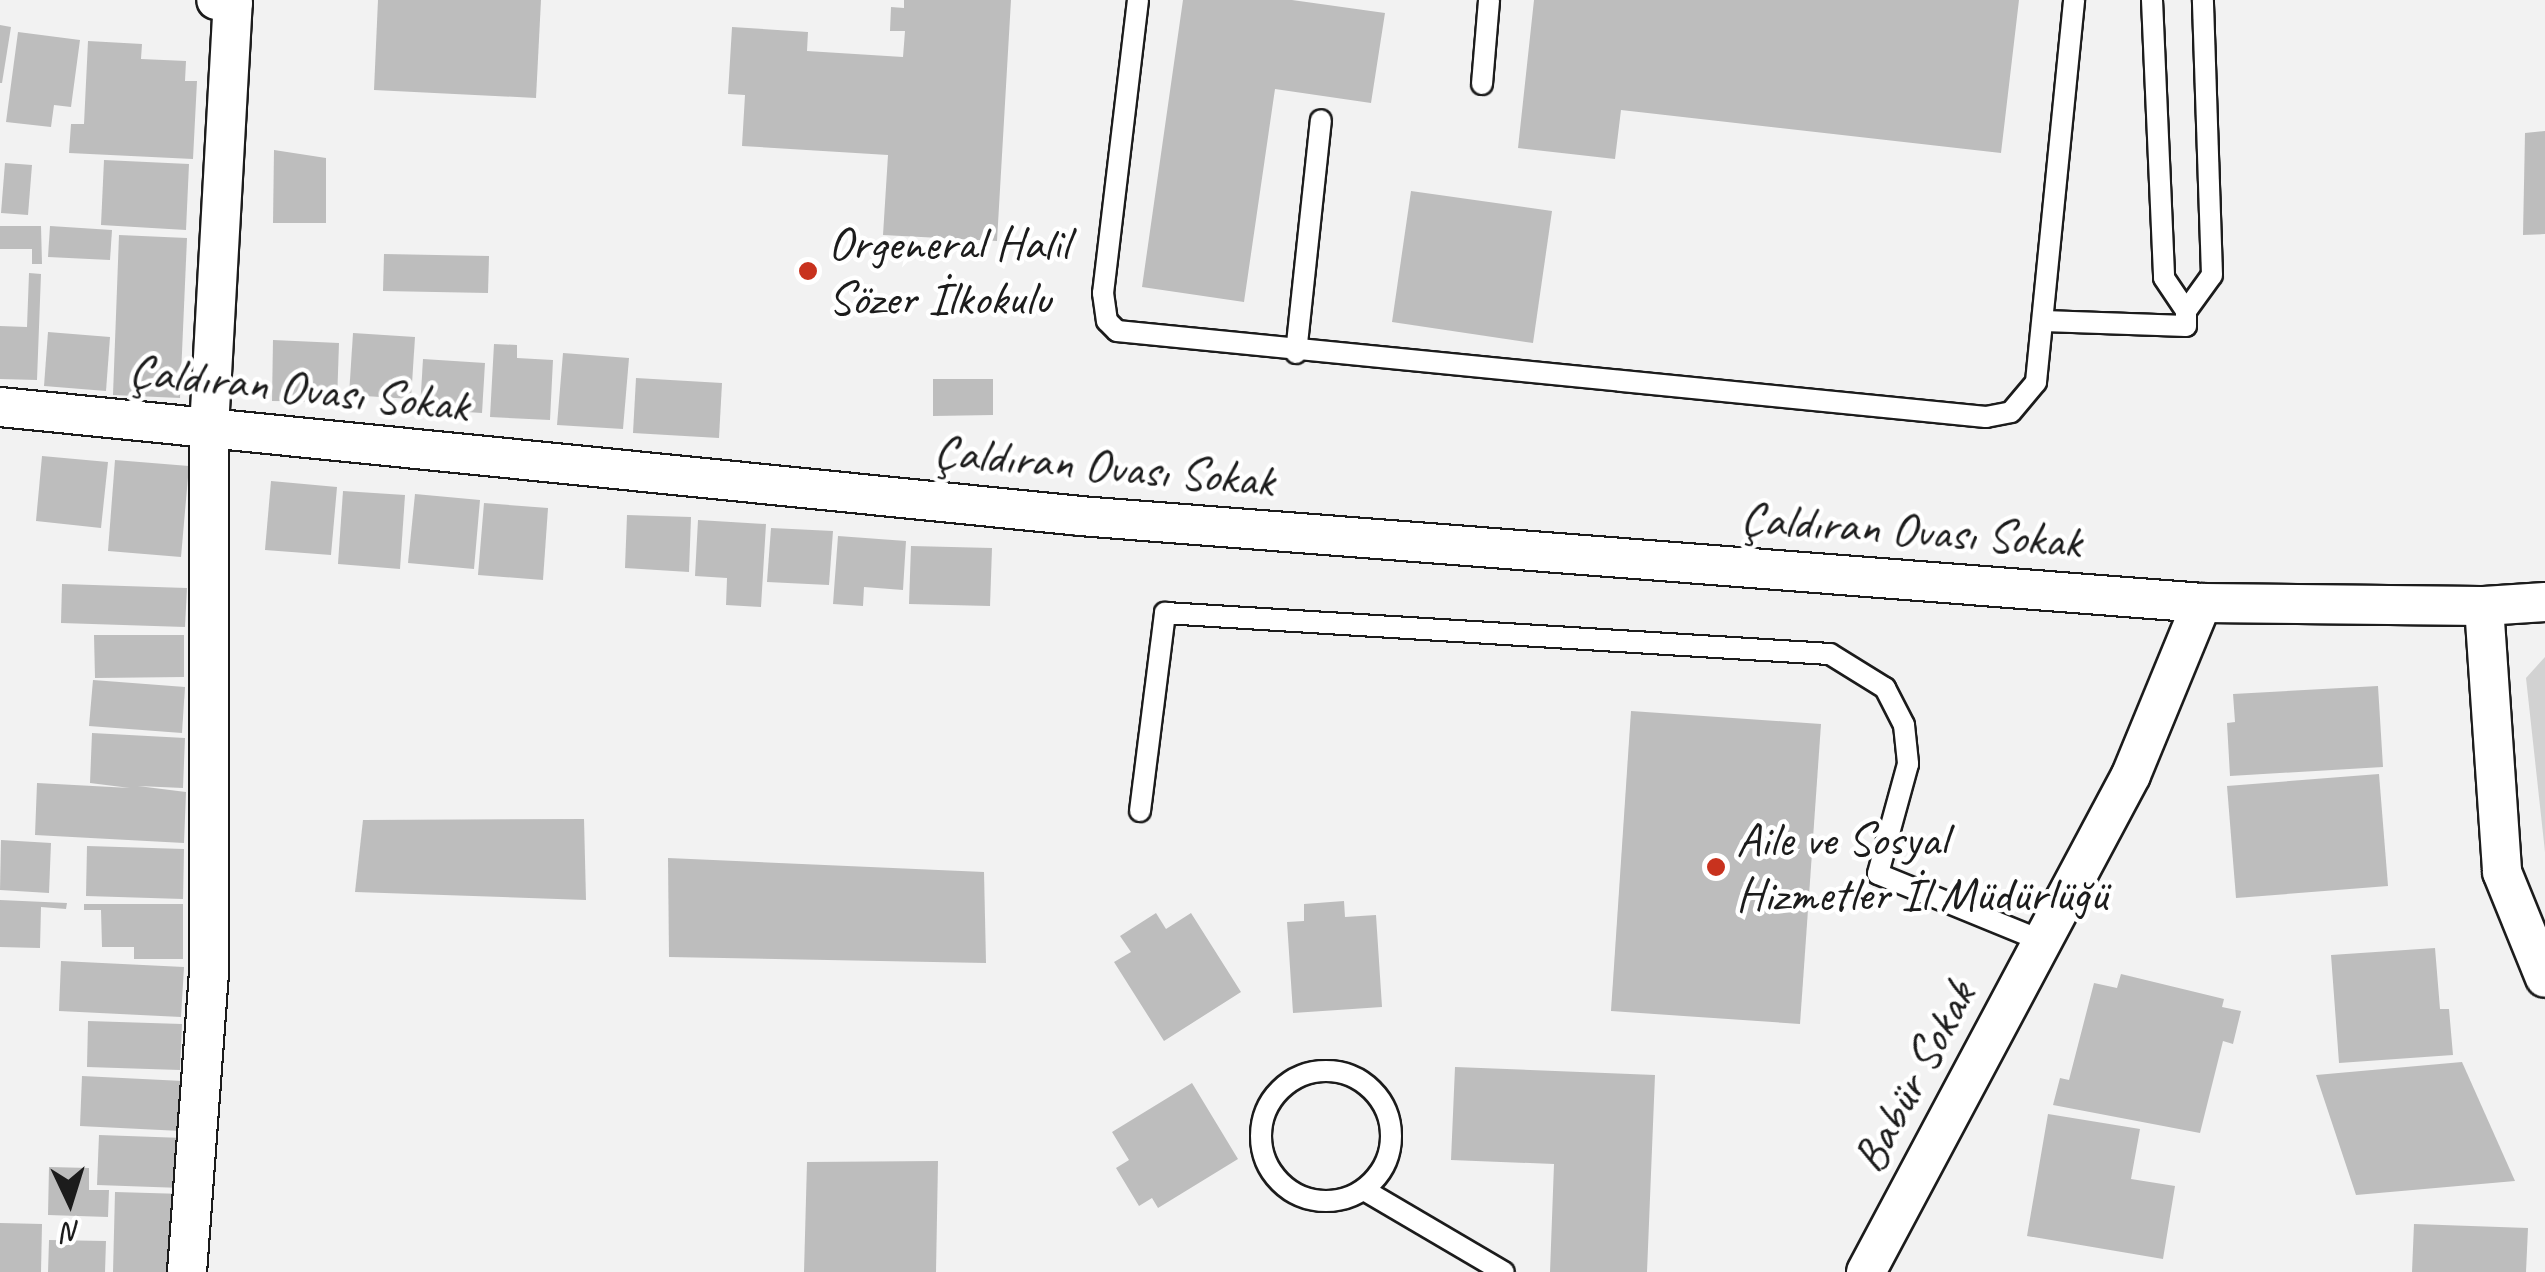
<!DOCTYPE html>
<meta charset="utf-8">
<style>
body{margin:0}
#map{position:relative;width:2545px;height:1272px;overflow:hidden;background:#f2f2f2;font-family:Caveat,sans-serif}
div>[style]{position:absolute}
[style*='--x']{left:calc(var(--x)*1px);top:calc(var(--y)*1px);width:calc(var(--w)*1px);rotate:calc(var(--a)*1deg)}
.green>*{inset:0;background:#d2d2d2}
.building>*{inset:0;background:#bdbdbd}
.roads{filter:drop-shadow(2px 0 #1c1c1c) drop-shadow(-2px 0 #1c1c1c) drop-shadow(0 2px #1c1c1c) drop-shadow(0 -2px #1c1c1c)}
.service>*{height:20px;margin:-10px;padding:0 10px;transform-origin:10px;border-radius:10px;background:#fff}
.service>.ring{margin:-10px;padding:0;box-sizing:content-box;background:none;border:20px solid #fff;border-radius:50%}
.minor>*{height:38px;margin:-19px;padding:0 19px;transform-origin:19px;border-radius:19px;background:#fff}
.dots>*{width:28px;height:28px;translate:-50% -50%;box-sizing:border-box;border:5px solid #fff;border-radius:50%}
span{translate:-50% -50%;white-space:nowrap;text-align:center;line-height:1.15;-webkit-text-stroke:9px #fff;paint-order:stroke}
.poi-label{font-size:48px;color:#1c1c1c}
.left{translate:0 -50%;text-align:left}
.street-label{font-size:48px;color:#1c1c1c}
.north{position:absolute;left:20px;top:1152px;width:100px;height:100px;-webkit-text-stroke:8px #fff;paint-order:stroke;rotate:176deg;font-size:28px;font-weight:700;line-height:40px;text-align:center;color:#1c1c1c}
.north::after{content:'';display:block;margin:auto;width:35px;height:45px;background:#1c1c1c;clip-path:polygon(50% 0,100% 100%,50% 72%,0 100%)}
</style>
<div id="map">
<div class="green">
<div style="clip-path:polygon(2545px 657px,2545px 852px,2526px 678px)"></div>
</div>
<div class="building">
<div style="clip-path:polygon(378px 0,541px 0,536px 98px,374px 90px)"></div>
<div style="clip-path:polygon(904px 0,1011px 0,997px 241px,883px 235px,888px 155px,742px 146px,745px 95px,728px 94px,732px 27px,808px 32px,807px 51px,903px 57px,905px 31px,890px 31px,891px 7px,904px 8px)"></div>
<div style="clip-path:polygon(1183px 0,1292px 0,1385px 13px,1371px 103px,1275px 89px,1244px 302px,1142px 287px)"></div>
<div style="clip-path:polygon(1534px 0,2019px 0,2001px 153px,1621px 110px,1615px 159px,1518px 148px)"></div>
<div style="clip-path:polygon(0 25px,11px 27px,2px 83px,0 83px)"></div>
<div style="clip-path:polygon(18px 32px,80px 40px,71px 107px,54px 105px,51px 127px,6px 122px)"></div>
<div style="clip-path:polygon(88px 41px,142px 44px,141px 59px,186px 61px,185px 81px,197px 81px,193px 159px,69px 153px,71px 124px,84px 124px)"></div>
<div style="clip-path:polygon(2545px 131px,2545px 234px,2523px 235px,2525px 133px)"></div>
<div style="clip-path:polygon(274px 150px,326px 158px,326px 223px,273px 223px)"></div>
<div style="clip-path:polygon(104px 160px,189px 164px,186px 230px,101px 225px)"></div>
<div style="clip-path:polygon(5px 163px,32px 165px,28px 215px,1px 213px)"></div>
<div style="clip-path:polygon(1411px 191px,1552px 211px,1533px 343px,1392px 322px)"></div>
<div style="clip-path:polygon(0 226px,41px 226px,42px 264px,32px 264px,32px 249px,0 249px)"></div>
<div style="clip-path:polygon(50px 226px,112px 230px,110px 260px,48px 257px)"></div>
<div style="clip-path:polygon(119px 235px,187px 238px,180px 398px,113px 395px)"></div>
<div style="clip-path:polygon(384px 254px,489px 256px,488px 293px,383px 291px)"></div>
<div style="clip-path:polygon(29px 273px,41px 274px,37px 380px,0 379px,0 326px,27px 327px)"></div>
<div style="clip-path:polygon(48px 332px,110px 337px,106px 391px,44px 386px)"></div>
<div style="clip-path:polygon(353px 333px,415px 337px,411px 399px,349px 395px)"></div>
<div style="clip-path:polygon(273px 340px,339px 343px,337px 402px,272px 401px)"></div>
<div style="clip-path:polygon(494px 344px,517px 345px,517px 358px,553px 360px,550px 420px,490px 417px)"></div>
<div style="clip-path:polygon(563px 353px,629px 358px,623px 429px,557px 425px)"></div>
<div style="clip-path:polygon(423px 359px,485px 363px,482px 413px,420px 409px)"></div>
<div style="clip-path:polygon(636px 378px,722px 383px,719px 438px,633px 433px)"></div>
<div style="clip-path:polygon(933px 379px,993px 379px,993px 415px,933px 416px)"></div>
<div style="clip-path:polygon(42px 456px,108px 462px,101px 528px,36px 521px)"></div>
<div style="clip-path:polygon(115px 460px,189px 466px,181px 557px,108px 551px)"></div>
<div style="clip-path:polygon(271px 481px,337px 487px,331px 555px,265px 550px)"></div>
<div style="clip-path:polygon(343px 491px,405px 495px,400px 569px,338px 564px)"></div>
<div style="clip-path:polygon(415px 494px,480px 500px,474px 569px,408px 563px)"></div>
<div style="clip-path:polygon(484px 503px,548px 508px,543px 580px,478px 575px)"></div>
<div style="clip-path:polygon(627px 515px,691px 517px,689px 572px,625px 568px)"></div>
<div style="clip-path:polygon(698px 520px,766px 524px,761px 607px,726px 605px,727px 578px,695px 576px)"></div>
<div style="clip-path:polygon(771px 528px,833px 531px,829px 585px,767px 582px)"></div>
<div style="clip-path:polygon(838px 536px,906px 541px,903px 590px,864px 587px,863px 606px,833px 604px)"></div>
<div style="clip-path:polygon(911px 546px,992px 548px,990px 606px,909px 604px)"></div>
<div style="clip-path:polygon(62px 584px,187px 588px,185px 627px,61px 623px)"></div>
<div style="clip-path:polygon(94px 635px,184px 635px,184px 677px,95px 678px)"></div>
<div style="clip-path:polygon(93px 680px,185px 687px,182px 733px,89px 726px)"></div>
<div style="clip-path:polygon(2378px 686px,2383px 767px,2230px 776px,2227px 723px,2235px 722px,2233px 694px)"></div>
<div style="clip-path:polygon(1631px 711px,1821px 724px,1800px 1024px,1611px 1011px)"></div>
<div style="clip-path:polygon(92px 733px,185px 738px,183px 788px,138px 786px,186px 792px,184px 843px,35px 835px,37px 783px,130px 788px,90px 783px)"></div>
<div style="clip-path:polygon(2379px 774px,2388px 886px,2236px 898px,2227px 786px)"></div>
<div style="clip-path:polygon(584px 819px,586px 900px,355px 892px,363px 820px)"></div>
<div style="clip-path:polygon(1px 840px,51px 843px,49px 893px,0 890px)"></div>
<div style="clip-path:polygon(87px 846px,184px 849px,183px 899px,86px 896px)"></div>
<div style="clip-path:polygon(668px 858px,984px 872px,986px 963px,669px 957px)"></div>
<div style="clip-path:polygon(0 900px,67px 903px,66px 909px,41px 907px,40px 948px,0 947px)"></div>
<div style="clip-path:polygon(1344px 901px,1345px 917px,1376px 915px,1382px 1007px,1293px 1013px,1287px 922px,1304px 921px,1304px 904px)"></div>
<div style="clip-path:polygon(84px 904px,183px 904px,183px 959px,134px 959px,134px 947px,102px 947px,101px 910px,84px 910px)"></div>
<div style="clip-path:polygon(1156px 913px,1166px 929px,1191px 913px,1241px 992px,1164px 1041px,1114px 962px,1131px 952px,1120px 936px)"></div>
<div style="clip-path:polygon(2435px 948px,2440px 1009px,2449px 1009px,2453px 1055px,2339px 1063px,2331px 955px)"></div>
<div style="clip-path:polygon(61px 961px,184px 967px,181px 1017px,59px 1011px)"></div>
<div style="clip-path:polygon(2121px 974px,2224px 999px,2222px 1007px,2241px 1011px,2233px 1044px,2223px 1041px,2200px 1133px,2053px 1105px,2060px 1078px,2069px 1080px,2094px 983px,2117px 988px)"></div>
<div style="clip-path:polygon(88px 1021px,182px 1024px,180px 1070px,87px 1067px)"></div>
<div style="clip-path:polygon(2462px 1062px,2515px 1181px,2356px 1195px,2316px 1075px)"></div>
<div style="clip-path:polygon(1455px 1067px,1655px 1075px,1647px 1272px,1550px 1272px,1554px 1164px,1451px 1160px)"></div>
<div style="clip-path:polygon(82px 1076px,183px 1081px,181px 1131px,80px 1126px)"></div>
<div style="clip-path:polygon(1192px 1083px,1238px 1159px,1158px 1208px,1152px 1198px,1139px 1206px,1116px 1168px,1129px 1160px,1112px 1132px)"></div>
<div style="clip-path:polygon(2048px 1114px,2140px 1129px,2131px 1179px,2175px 1186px,2163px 1259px,2027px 1236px)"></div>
<div style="clip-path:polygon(99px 1135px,184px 1138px,182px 1188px,97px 1185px)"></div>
<div style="clip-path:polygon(938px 1161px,936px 1272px,804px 1272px,807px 1162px)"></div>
<div style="clip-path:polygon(49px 1167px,89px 1168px,89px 1190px,109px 1190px,108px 1217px,48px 1215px)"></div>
<div style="clip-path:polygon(115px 1192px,184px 1194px,182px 1272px,113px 1272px)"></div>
<div style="clip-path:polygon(0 1223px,42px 1224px,41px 1272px,0 1272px)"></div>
<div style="clip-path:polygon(2414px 1224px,2528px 1228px,2526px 1272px,2412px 1272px)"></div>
<div style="clip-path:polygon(49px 1240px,106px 1241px,105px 1272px,48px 1272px)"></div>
</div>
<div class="roads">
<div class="service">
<div style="--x:1138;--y:0;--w:295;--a:96.8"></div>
<div style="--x:1103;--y:293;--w:28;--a:82"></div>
<div style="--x:1107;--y:321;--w:14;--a:45"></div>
<div style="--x:1117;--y:331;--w:873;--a:5.65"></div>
<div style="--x:1986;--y:417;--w:25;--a:-11"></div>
<div style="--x:2011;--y:412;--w:39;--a:-50"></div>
<div style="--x:2036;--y:382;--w:384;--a:-84.3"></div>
<div style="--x:2152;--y:0;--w:278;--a:87.5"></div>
<div style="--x:2164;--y:278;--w:40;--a:56"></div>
<div style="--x:1482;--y:84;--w:84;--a:-85.2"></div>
<div style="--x:2044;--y:321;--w:142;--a:2"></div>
<div style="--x:2186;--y:326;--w:15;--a:-90"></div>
<div style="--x:2186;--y:311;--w:44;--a:-54.2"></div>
<div style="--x:2212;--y:275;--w:275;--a:-91.9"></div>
<div style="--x:1296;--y:353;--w:234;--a:-83.9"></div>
<div style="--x:1140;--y:811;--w:200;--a:-82.8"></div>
<div style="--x:1165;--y:613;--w:666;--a:3.53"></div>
<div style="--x:1830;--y:654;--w:65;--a:31.7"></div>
<div style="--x:1885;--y:688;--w:42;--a:62.8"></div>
<div style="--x:1904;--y:725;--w:39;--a:84"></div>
<div style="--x:1908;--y:764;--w:114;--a:105.3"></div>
<div style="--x:1878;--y:874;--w:177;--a:22.2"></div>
<div class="ring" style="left:1261px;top:1071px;width:110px;height:110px"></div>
<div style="--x:1364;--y:1190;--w:162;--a:30.4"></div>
</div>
<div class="minor">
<div style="--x:0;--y:407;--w:1085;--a:5.76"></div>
<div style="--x:1080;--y:516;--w:1125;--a:4.43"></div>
<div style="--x:2202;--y:603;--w:282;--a:0.6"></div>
<div style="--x:2484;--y:606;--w:267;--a:86.1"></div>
<div style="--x:2502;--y:872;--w:114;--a:67.9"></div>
<div style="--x:2484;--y:606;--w:61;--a:-3.8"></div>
<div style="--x:187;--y:1272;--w:300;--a:-85.8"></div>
<div style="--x:209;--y:973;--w:545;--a:-90"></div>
<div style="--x:209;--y:428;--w:426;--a:-86.8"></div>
<div style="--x:233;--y:3;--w:17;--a:-170"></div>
<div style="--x:1866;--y:1272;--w:563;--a:-61.93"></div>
<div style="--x:2131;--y:775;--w:186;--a:-67.6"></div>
</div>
</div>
<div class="dots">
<div style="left:808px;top:271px;background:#c8321e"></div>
<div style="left:1716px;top:867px;background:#c8321e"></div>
</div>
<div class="poi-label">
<span class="left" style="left:828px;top:271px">Orgeneral Halil<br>Sözer İlkokulu</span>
<span class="left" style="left:1736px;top:867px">Aile ve Sosyal<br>Hizmetler İl Müdürlüğü</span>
</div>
<div class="street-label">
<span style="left:299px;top:388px;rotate:6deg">Çaldıran Ovası Sokak</span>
<span style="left:1104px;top:466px;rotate:5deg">Çaldıran Ovası Sokak</span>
<span style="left:1911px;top:530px;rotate:4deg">Çaldıran Ovası Sokak</span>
<span style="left:1914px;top:1077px;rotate:-62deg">Babür Sokak</span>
</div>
<div class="north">N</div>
</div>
